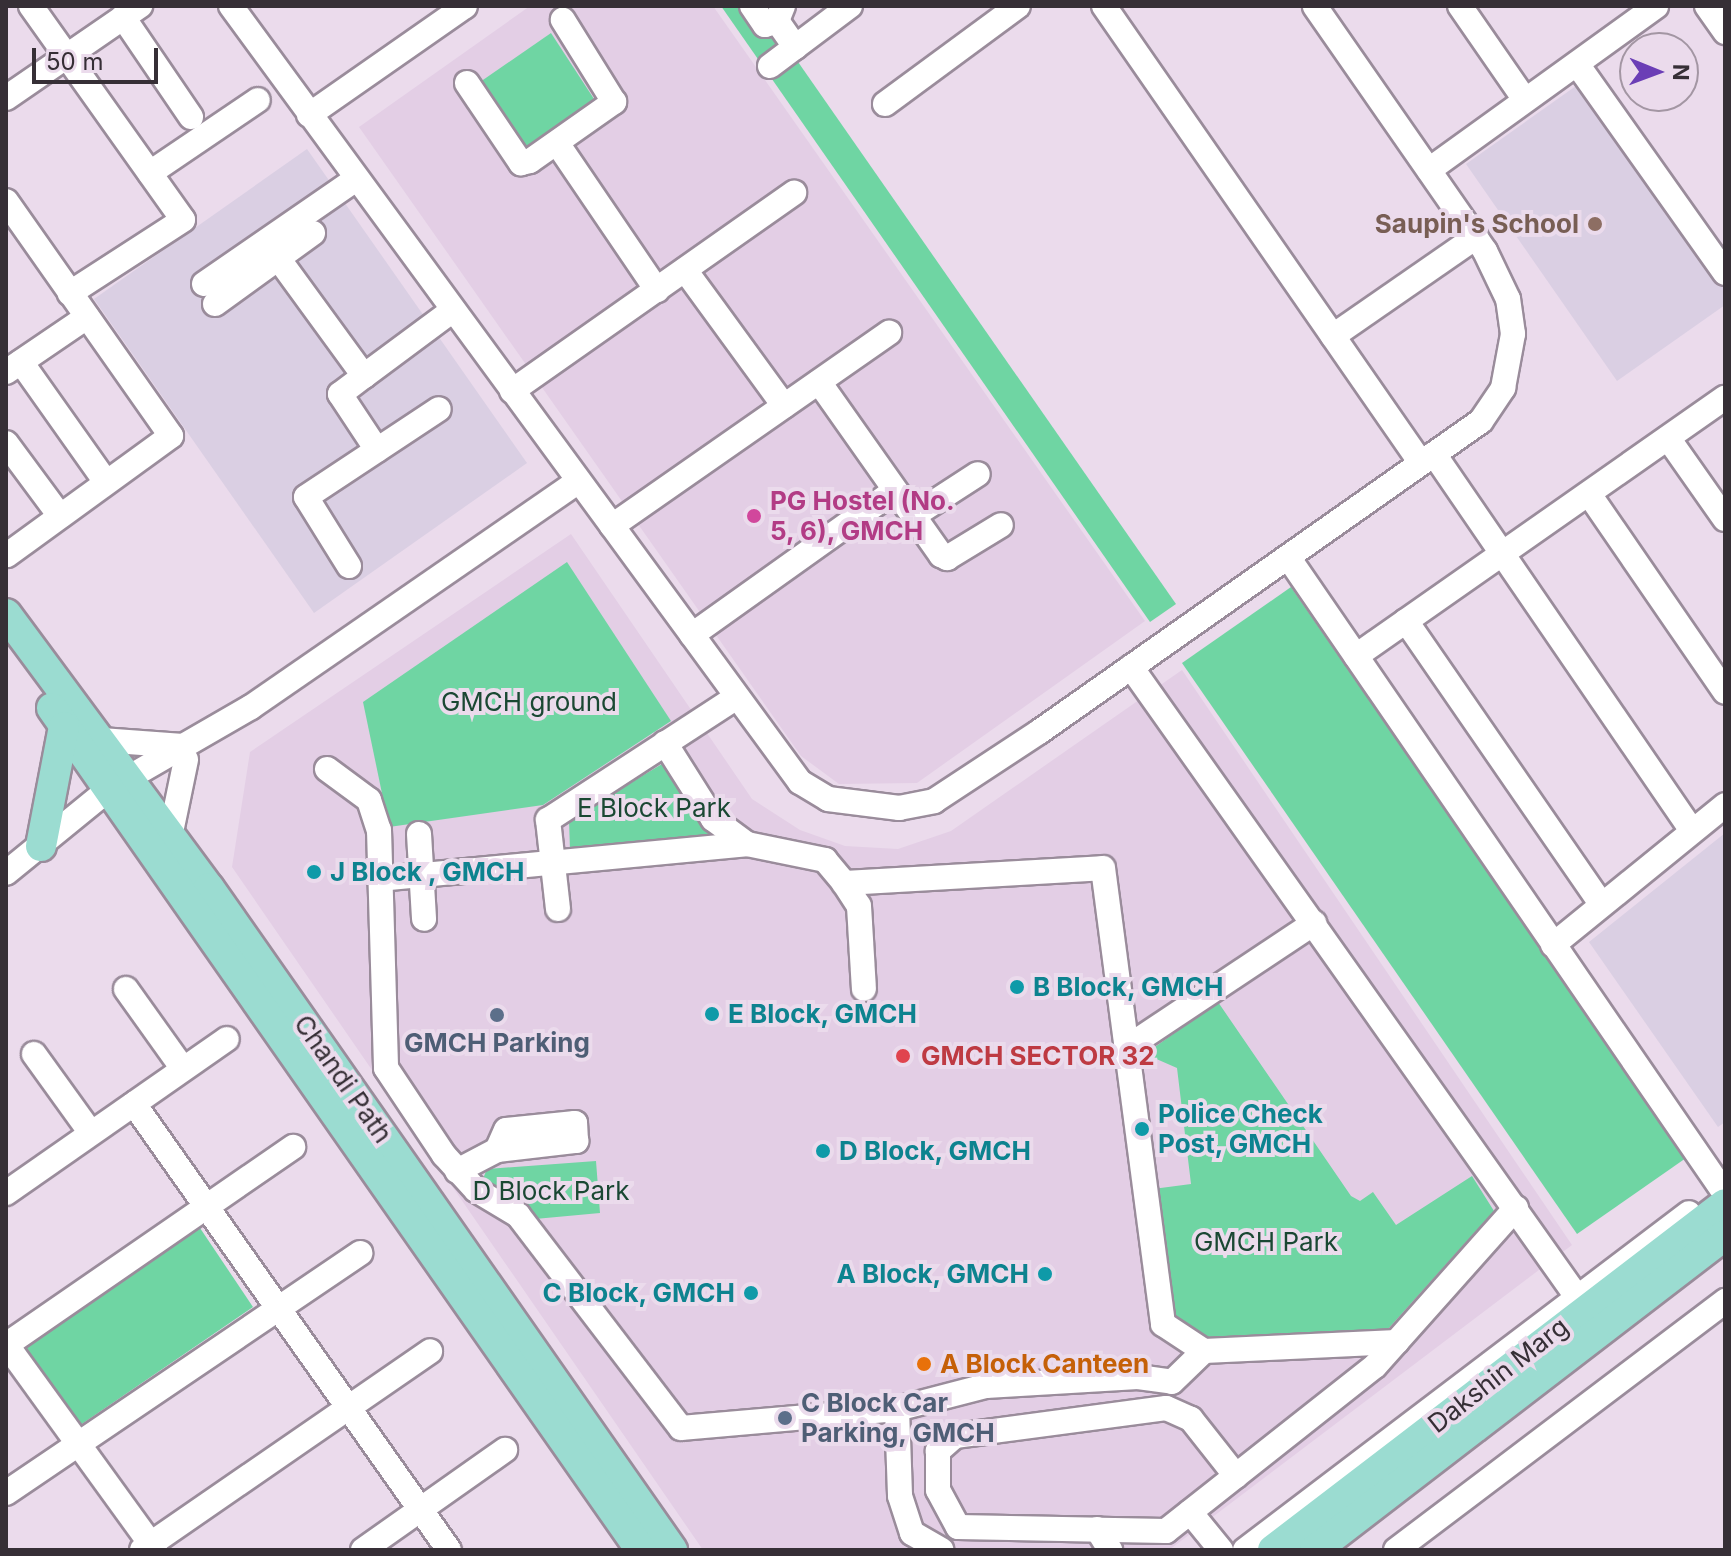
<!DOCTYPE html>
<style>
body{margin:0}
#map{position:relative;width:1731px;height:1556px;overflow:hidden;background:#ebdbec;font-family:Inter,sans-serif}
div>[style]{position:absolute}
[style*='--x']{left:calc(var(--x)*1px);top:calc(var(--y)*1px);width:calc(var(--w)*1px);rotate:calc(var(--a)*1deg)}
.built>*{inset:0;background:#e3cee5}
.education>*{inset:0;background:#dacfe3}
.green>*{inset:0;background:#6fd5a3}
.roads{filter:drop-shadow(2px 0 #9a8c9b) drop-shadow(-2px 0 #9a8c9b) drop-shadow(0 2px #9a8c9b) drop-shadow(0 -2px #9a8c9b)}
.minor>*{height:24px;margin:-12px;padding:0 12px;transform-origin:12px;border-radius:12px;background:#fff}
.major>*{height:30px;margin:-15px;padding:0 15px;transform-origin:15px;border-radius:15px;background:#9bdcd1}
.dots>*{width:22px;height:22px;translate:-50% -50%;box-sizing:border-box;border:4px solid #ebdbec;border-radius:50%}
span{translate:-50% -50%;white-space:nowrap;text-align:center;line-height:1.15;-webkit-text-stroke:8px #ebdbec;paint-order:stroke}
.education-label{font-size:26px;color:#785e54;font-weight:700}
.right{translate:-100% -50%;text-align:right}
.hotel-label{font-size:26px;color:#b23c85;font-weight:700}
.left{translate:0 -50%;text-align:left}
.park-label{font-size:26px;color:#1a4833}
.culture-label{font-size:26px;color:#0d838f;font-weight:700}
.service-label{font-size:26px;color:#4e5e75;font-weight:700}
.health-label{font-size:26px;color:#be3a42;font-weight:700}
.street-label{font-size:26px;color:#362f36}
.food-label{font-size:26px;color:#c56008;font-weight:700}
.frame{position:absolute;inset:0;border:8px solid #362f36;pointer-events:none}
.north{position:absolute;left:1619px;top:32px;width:80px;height:80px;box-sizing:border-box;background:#ebdbec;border:2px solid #a396a3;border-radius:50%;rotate:91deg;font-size:22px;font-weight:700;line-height:32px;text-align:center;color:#362f36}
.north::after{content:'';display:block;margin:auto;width:28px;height:36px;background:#6b3eb6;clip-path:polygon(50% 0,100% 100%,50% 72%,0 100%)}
.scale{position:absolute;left:32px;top:48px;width:126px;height:36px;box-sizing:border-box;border:4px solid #362f36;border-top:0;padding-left:10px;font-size:24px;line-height:28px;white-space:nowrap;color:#362f36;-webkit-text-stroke:6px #ebdbec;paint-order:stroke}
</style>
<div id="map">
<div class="built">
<div style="clip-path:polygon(530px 6px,713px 6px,1145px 621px,917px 783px,839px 784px,801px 756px,359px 127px)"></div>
<div style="clip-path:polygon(571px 534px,752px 799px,800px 830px,845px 846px,898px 849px,951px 831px,1182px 670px,1572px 1245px,1169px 1550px,703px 1550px,232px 867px,250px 752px)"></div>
</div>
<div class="education">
<div style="clip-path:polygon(1583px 81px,1725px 285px,1725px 305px,1617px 381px,1466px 164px)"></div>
<div style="clip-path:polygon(307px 149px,527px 463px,314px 613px,94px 299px)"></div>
<div style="clip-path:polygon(1725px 833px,1725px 1122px,1718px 1127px,1589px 942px)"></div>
</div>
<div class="green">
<div style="clip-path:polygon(721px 6px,759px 6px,1176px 604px,1150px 622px)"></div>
<div style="clip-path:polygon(551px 33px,596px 102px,526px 152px,480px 82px)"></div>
<div style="clip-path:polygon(567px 562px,671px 721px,543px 805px,389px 827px,363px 702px)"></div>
<div style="clip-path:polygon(1291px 587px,1686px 1158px,1577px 1234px,1182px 663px)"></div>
<div style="clip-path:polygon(662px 764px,718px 836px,570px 850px,569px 820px)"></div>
<div style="clip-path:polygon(1218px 1002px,1351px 1196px,1360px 1201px,1373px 1192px,1396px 1225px,1472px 1176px,1494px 1211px,1388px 1329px,1206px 1344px,1169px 1319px,1153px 1189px,1191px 1184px,1177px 1068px,1145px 1054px)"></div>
<div style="clip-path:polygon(596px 1161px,600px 1213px,535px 1219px,523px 1203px,482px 1181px,487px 1169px)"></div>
<div style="clip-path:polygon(200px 1228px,253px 1307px,76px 1428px,23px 1348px)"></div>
</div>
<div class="roads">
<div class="minor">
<div style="--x:31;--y:6;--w:262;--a:54.6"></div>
<div style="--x:183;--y:220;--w:135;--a:147.1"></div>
<div style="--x:231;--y:6;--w:962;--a:53.75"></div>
<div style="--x:800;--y:782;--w:33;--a:31"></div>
<div style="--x:828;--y:799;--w:72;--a:7.2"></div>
<div style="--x:899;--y:808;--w:36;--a:-11"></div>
<div style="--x:934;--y:801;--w:126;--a:-33.3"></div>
<div style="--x:1039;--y:732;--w:540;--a:-35.13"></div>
<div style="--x:1481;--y:421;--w:40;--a:-56"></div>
<div style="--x:1503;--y:388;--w:55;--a:-79.5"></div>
<div style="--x:1513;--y:334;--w:35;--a:-98"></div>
<div style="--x:1508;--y:299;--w:53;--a:-115.6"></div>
<div style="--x:1485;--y:251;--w:298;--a:-124.8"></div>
<div style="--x:752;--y:6;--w:23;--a:56"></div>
<div style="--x:765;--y:25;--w:13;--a:-18"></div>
<div style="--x:783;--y:6;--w:16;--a:112"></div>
<div style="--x:777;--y:21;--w:32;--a:55"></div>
<div style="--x:1104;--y:6;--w:556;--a:55.25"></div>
<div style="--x:1460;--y:6;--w:114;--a:55.3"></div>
<div style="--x:1707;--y:6;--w:32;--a:55"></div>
<div style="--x:123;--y:17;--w:121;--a:55.8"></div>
<div style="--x:1577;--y:64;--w:256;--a:54.7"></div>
<div style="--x:770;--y:66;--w:100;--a:-36.9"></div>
<div style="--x:467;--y:83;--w:97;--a:56"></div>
<div style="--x:521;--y:163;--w:9;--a:-13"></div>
<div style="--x:530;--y:161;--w:103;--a:-35.1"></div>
<div style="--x:614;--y:102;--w:97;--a:-121.9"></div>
<div style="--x:6;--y:98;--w:163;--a:-34.5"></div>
<div style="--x:885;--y:104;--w:165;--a:-36.4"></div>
<div style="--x:309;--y:115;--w:190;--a:-34.9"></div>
<div style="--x:557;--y:143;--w:178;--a:55.8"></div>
<div style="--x:1429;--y:170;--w:280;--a:-35.8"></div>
<div style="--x:150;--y:173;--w:130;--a:-34.1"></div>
<div style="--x:6;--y:201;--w:287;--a:54.9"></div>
<div style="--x:171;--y:436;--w:203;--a:144"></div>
<div style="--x:278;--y:258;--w:146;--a:53.9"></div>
<div style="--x:364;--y:376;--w:111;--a:-36.6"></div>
<div style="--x:685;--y:270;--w:168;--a:53.9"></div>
<div style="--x:204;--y:284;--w:185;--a:-34.6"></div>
<div style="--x:215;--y:304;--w:121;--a:-35.9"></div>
<div style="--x:1333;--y:336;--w:174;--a:-34.7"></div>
<div style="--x:21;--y:362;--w:147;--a:54.7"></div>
<div style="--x:6;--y:372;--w:98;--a:-34.2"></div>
<div style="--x:364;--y:376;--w:30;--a:143"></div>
<div style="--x:340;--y:394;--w:67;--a:56.5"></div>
<div style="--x:819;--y:382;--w:212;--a:54.8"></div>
<div style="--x:941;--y:555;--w:7;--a:27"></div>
<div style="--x:947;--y:558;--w:63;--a:-31.4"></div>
<div style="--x:512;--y:391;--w:345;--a:-35.1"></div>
<div style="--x:1668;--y:438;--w:99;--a:54.9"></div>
<div style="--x:6;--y:443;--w:91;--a:53.5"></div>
<div style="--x:1434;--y:454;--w:457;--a:55.6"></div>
<div style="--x:1589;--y:494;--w:240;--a:55.5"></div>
<div style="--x:913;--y:516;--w:77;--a:-32.9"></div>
<div style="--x:612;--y:526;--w:338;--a:-34.9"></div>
<div style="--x:1288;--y:557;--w:765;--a:55.54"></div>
<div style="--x:349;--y:566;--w:81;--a:-121.9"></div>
<div style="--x:306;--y:497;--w:159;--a:-33.5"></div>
<div style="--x:1406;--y:621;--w:344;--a:55.4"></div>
<div style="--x:692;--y:635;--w:249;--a:-35.5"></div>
<div style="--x:1356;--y:656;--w:450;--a:-35"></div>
<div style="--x:1131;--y:667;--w:772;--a:54.7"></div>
<div style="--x:101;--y:740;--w:82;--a:4.2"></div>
<div style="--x:665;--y:743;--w:90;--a:57.7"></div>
<div style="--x:713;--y:819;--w:42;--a:36.3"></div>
<div style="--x:747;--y:844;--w:80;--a:11.6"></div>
<div style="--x:825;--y:860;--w:30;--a:50"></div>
<div style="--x:844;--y:883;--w:27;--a:57"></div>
<div style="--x:859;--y:906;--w:83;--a:86.6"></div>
<div style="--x:327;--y:769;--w:52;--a:36.4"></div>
<div style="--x:369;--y:800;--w:32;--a:72"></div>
<div style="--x:379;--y:830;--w:238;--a:88.3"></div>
<div style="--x:386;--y:1068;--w:105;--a:56.3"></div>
<div style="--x:444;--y:1155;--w:47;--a:47.6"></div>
<div style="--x:476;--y:1190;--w:49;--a:30.8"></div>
<div style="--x:518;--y:1215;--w:268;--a:52.6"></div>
<div style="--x:681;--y:1428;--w:217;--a:-5"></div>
<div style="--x:897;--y:1409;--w:92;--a:-14.5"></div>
<div style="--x:986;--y:1386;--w:152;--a:-3.4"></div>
<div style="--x:1138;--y:1377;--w:34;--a:8"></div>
<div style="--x:1172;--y:1382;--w:45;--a:-44.1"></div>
<div style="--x:419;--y:834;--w:85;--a:86.6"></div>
<div style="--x:170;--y:837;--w:79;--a:-78.3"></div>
<div style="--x:6;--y:873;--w:133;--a:-39.2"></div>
<div style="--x:109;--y:789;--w:164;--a:-30"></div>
<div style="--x:251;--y:707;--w:397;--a:-34.6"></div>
<div style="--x:380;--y:879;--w:369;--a:-5.4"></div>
<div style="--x:844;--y:883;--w:259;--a:-3.3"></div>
<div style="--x:1103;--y:868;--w:460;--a:82.5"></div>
<div style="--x:1163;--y:1324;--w:49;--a:33.4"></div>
<div style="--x:1204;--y:1351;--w:193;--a:-2.7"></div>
<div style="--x:558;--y:909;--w:90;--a:-96.4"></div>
<div style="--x:548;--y:820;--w:225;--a:-33.1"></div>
<div style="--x:1553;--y:945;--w:222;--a:-39.1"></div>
<div style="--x:126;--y:989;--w:98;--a:54.5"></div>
<div style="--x:1126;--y:1048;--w:226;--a:-33.6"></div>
<div style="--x:34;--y:1054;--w:97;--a:54.2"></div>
<div style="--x:134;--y:1104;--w:546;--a:54.77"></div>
<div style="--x:457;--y:1171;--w:45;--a:-27.7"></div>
<div style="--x:497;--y:1150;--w:80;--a:-6.5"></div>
<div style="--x:576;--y:1141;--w:18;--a:-93"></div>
<div style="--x:575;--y:1123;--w:69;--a:174.2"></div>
<div style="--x:506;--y:1130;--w:22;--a:114"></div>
<div style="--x:6;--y:1193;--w:269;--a:-34.9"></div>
<div style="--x:6;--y:1344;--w:254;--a:54.1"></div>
<div style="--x:6;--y:1345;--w:349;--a:-34.6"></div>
<div style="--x:897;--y:1409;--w:87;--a:88"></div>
<div style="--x:900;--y:1496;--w:39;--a:72"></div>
<div style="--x:912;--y:1533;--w:34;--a:30"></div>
<div style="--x:1236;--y:1476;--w:73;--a:-128.3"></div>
<div style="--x:1191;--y:1419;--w:27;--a:-156"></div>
<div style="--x:1166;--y:1408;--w:213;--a:172.4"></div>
<div style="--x:955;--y:1436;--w:23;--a:139"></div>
<div style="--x:938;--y:1451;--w:39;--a:90"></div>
<div style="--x:938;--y:1490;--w:42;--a:61.6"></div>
<div style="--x:958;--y:1527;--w:208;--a:1.1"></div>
<div style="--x:1166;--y:1531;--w:266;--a:-38.3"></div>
<div style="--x:1375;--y:1366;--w:212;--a:-48.3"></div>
<div style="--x:6;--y:1493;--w:428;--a:-34.1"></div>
<div style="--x:1190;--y:1512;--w:49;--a:50.8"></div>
<div style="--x:1097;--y:1529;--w:25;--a:58"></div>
<div style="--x:142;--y:1550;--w:350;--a:-34.6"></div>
<div style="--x:363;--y:1550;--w:174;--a:-35.2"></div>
<div style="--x:1245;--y:1550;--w:557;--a:-37.2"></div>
<div style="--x:1396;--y:1550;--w:413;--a:-37.1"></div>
</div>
<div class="major">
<div style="--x:6;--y:614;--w:341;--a:53.5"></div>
<div style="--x:209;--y:888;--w:808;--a:55.03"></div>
<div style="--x:52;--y:708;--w:1028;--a:55.03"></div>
<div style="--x:41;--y:846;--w:121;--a:-79.1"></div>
<div style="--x:1273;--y:1550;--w:569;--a:-37.43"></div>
<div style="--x:1315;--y:1550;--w:517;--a:-37.53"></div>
</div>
</div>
<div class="dots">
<div style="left:1595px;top:224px;background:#8d6e63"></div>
<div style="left:754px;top:516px;background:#d1479c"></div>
<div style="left:314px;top:872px;background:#0f9aa8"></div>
<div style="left:1017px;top:987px;background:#0f9aa8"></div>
<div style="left:712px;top:1014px;background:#0f9aa8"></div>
<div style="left:497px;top:1015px;background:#5c6f8a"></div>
<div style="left:903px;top:1056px;background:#e0444e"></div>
<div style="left:1142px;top:1129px;background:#0f9aa8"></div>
<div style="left:823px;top:1151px;background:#0f9aa8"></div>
<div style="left:1045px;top:1274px;background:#0f9aa8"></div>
<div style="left:751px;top:1293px;background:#0f9aa8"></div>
<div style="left:924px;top:1364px;background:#e8710a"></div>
<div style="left:785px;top:1418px;background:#5c6f8a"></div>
</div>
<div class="education-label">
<span class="right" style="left:1579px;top:224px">Saupin's School</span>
</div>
<div class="hotel-label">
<span class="left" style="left:770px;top:516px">PG Hostel (No.<br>5, 6), GMCH</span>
</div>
<div class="park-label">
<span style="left:529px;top:702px">GMCH ground</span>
<span style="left:654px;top:808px">E Block Park</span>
<span style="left:551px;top:1191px">D Block Park</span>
<span style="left:1266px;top:1242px">GMCH Park</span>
</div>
<div class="culture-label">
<span class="left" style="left:330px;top:872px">J Block , GMCH</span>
<span class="left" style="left:1033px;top:987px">B Block, GMCH</span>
<span class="left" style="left:728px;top:1014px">E Block, GMCH</span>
<span class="left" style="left:1158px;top:1129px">Police Check<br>Post, GMCH</span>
<span class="left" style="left:839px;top:1151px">D Block, GMCH</span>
<span class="right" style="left:1029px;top:1274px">A Block, GMCH</span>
<span class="right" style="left:735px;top:1293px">C Block, GMCH</span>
</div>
<div class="service-label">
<span style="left:497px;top:1043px">GMCH Parking</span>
<span class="left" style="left:801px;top:1418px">C Block Car<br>Parking, GMCH</span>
</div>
<div class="health-label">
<span class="left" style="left:921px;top:1056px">GMCH SECTOR 32</span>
</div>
<div class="street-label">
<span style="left:343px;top:1079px;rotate:55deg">Chandi Path</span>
<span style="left:1498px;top:1375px;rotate:-38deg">Dakshin Marg</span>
</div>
<div class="food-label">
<span class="left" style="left:940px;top:1364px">A Block Canteen</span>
</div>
<div class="frame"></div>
<div class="north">N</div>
<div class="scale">50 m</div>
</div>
